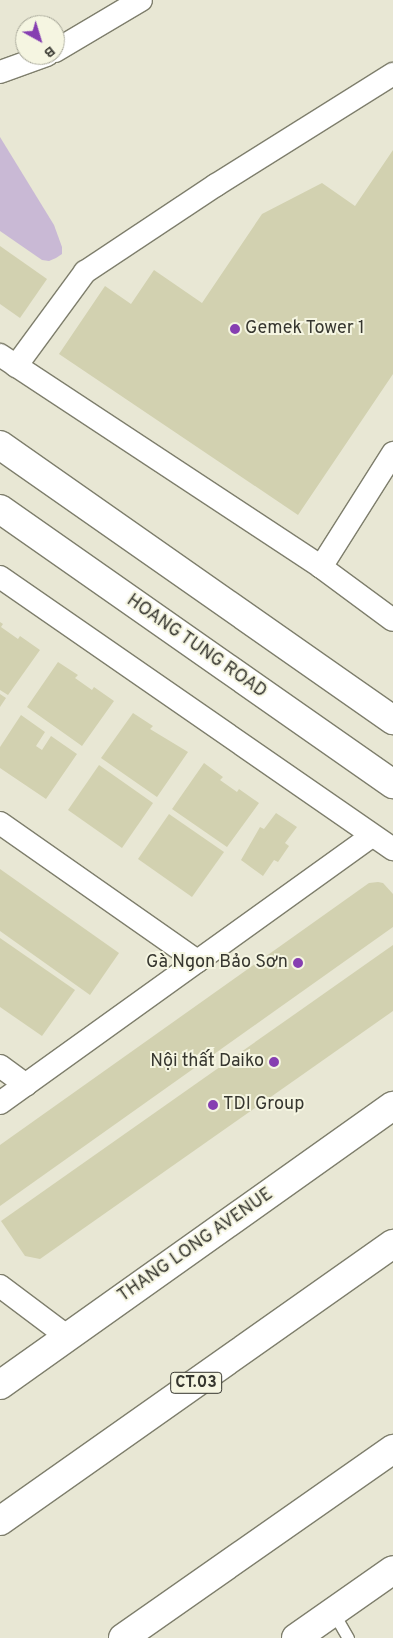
<!DOCTYPE html>
<meta charset="utf-8">
<style>
body{margin:0}
#map{position:relative;width:393px;height:1638px;overflow:hidden;background:#e8e7d4;font-family:Overpass,sans-serif}
div>[style]{position:absolute}
[style*='--x']{left:calc(var(--x)*1px);top:calc(var(--y)*1px);width:calc(var(--w)*1px);rotate:calc(var(--a)*1deg)}
.green>*{inset:0;background:#c9b9d5}
.building>*{inset:0;background:#d2d1b0}
.roads{filter:drop-shadow(1px 0 #7e7e6c) drop-shadow(-1px 0 #7e7e6c) drop-shadow(0 1px #7e7e6c) drop-shadow(0 -1px #7e7e6c)}
.lane>*{height:11px;margin:-5.5px;padding:0 5.5px;transform-origin:5.5px;border-radius:5.5px;background:#fff}
.street>*{height:22px;margin:-11px;padding:0 11px;transform-origin:11px;border-radius:11px;background:#fff}
.primary>*{height:28px;margin:-14px;padding:0 14px;transform-origin:14px;border-radius:14px;background:#fff}
.highway>*{height:28px;margin:-14px;padding:0 14px;transform-origin:14px;border-radius:14px;background:#fff}
.dots>*{width:14px;height:14px;translate:-50% -50%;box-sizing:border-box;border:2px solid #f5f5e1;border-radius:50%}
span{translate:-50% -50%;white-space:nowrap;text-align:center;line-height:1.15;-webkit-text-stroke:4px #f5f5e1;paint-order:stroke}
.shield-label span{padding:1px 4px;background:#f5f5e1;border:1px solid;border-radius:4px;-webkit-text-stroke-width:0}
.shield-label{font-size:16px;color:#36362f;font-weight:700}
.poi-label{font-size:18px;color:#36362f}
.left{translate:0 -50%;text-align:left}
.right{translate:-100% -50%;text-align:right}
.street-label{font-size:18px;color:#36362f}
.north{position:absolute;left:15px;top:15px;width:50px;height:50px;box-sizing:border-box;background:#f5f5e1;border:1px solid #a9a99a;border-radius:50%;rotate:141deg;font-size:14px;font-weight:700;line-height:20px;text-align:center;color:#36362f}
.north::after{content:'';display:block;margin:auto;width:18px;height:22px;background:#863eb1;clip-path:polygon(50% 0,100% 100%,50% 72%,0 100%)}
</style>
<div id="map">
<div class="green">
<div style="clip-path:polygon(0 137px,54px 225px,62px 247px,62px 254px,56px 258px,49px 261px,42px 260px,0 231px)"></div>
</div>
<div class="building">
<div style="clip-path:polygon(393px 150px,393px 374px,298px 515px,59px 354px,105px 286px,131px 304px,154px 270px,202px 303px,262px 214px,322px 183px,355px 206px)"></div>
<div style="clip-path:polygon(0 246px,47px 279px,20px 318px,0 304px)"></div>
<div style="clip-path:polygon(0 622px,3px 624px,1px 627px,18px 639px,20px 636px,40px 650px,8px 695px,0 690px)"></div>
<div style="clip-path:polygon(58px 662px,78px 675px,75px 678px,92px 690px,94px 687px,114px 701px,82px 746px,27px 707px)"></div>
<div style="clip-path:polygon(0 694px,6px 698px,0 707px)"></div>
<div style="clip-path:polygon(133px 713px,153px 726px,150px 729px,188px 752px,157px 797px,101px 758px)"></div>
<div style="clip-path:polygon(21px 715px,45px 732px,36px 746px,42px 750px,51px 736px,77px 754px,46px 799px,0 768px,0 747px)"></div>
<div style="clip-path:polygon(204px 763px,223px 777px,220px 780px,237px 792px,239px 789px,259px 803px,227px 847px,172px 809px)"></div>
<div style="clip-path:polygon(99px 765px,153px 803px,122px 848px,68px 810px)"></div>
<div style="clip-path:polygon(276px 813px,297px 827px,285px 843px,289px 846px,278px 862px,274px 860px,263px 876px,241px 860px,260px 827px,264px 829px)"></div>
<div style="clip-path:polygon(169px 814px,224px 852px,192px 897px,138px 859px)"></div>
<div style="clip-path:polygon(0 869px,119px 953px,90px 995px,0 931px)"></div>
<div style="clip-path:polygon(378px 882px,383px 883px,393px 894px,393px 927px,0 1206px,0 1145px,369px 883px)"></div>
<div style="clip-path:polygon(0 938px,75px 990px,42px 1036px,0 1007px)"></div>
<div style="clip-path:polygon(393px 945px,393px 1011px,40px 1259px,25px 1256px,1px 1221px)"></div>
</div>
<div class="roads">
<div class="lane">
<div style="--x:333;--y:1612;--w:30;--a:60"></div>
</div>
<div class="street">
<div style="--x:55;--y:51;--w:100;--a:-30.7"></div>
<div style="--x:0;--y:72;--w:50;--a:-19.9"></div>
<div style="--x:0;--y:355;--w:385;--a:33.4"></div>
<div style="--x:321;--y:567;--w:89;--a:36.4"></div>
<div style="--x:16;--y:366;--w:117;--a:-53.7"></div>
<div style="--x:85;--y:272;--w:157;--a:-33.6"></div>
<div style="--x:216;--y:185;--w:209;--a:-32.1"></div>
<div style="--x:321;--y:567;--w:135;--a:-57.7"></div>
<div style="--x:0;--y:577;--w:478;--a:34.7"></div>
<div style="--x:0;--y:823;--w:241;--a:35"></div>
<div style="--x:0;--y:1066;--w:32;--a:36"></div>
<div style="--x:0;--y:1103;--w:457;--a:-35.7"></div>
<div style="--x:0;--y:1286;--w:85;--a:36.9"></div>
</div>
<div class="primary">
<div style="--x:0;--y:445;--w:480;--a:35"></div>
<div style="--x:0;--y:509;--w:480;--a:35"></div>
<div style="--x:0;--y:1385;--w:482;--a:-35.4"></div>
<div style="--x:296;--y:1638;--w:118;--a:-35"></div>
</div>
<div class="highway">
<div style="--x:0;--y:1521;--w:481;--a:-35.2"></div>
<div style="--x:123;--y:1638;--w:330;--a:-35"></div>
</div>
</div>
<div class="dots">
<div style="left:235px;top:329px;background:#863eb1"></div>
<div style="left:298px;top:963px;background:#863eb1"></div>
<div style="left:274px;top:1062px;background:#863eb1"></div>
<div style="left:213px;top:1105px;background:#863eb1"></div>
</div>
<div class="shield-label">
<span style="left:196px;top:1383px">CT.03</span>
</div>
<div class="poi-label">
<span class="left" style="left:245px;top:329px">Gemek Tower 1</span>
<span class="right" style="left:288px;top:963px">Gà Ngon Bảo Sơn</span>
<span class="right" style="left:264px;top:1062px">Nội thất Daiko</span>
<span class="left" style="left:223px;top:1105px">TDI Group</span>
</div>
<div class="street-label">
<span style="left:196px;top:647px;rotate:35deg">HOANG TUNG ROAD</span>
<span style="left:196px;top:1246px;rotate:-35deg">THANG LONG AVENUE</span>
</div>
<div class="north">B</div>
</div>
